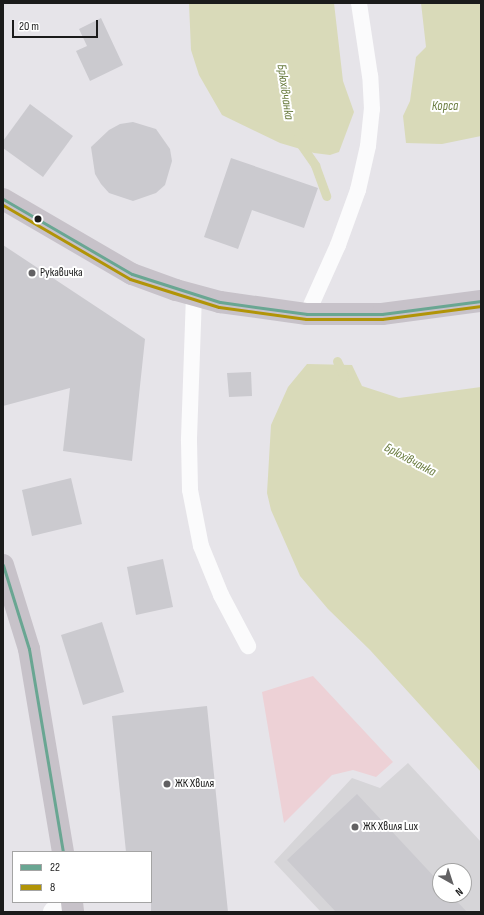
<!DOCTYPE html>
<meta charset="utf-8">
<style>
body{margin:0}
#map{position:relative;width:484px;height:915px;overflow:hidden;background:#e6e4e9;font-family:"Sofia Sans Condensed",sans-serif}
div>[style]{position:absolute}
[style*='--x']{left:calc(var(--x)*1px);top:calc(var(--y)*1px);width:calc(var(--w)*1px);rotate:calc(var(--a)*1deg)}
.residential>*{inset:0;background:#d6d5d8}
.park>*{inset:0;background:#edd1d6}
.water>*{inset:0;background:#d9dab9}
.stream>*{height:9px;margin:-4.5px;padding:0 4.5px;transform-origin:4.5px;border-radius:4.5px;background:#d9dab9}
.building>*{inset:0;background:#cbcacf}
.lane>*{height:16px;margin:-8px;padding:0 8px;transform-origin:8px;border-radius:8px;background:#fbfbfc}
.street>*{height:22px;margin:-11px;padding:0 11px;transform-origin:11px;border-radius:11px;background:#fbfbfc}
.secondary>*{height:22px;margin:-11px;padding:0 11px;transform-origin:11px;border-radius:11px;background:#c7c2c9}
.bus-1>*{height:3px;margin:-1.5px;padding:0 1.5px;transform-origin:1.5px;border-radius:1.5px;background:#69a692}
.bus-2>*{height:3px;margin:-1.5px;padding:0 1.5px;transform-origin:1.5px;border-radius:1.5px;background:#b19407}
.dots>*{width:11px;height:11px;translate:-50% -50%;box-sizing:border-box;border:2px solid #fff;border-radius:50%}
span{translate:-50% -50%;white-space:nowrap;text-align:center;line-height:1.15;-webkit-text-stroke:4px #fff;paint-order:stroke}
.poi-label{font-size:12px;color:#1b1b1b}
.left{translate:0 -50%;text-align:left}
.water-label{font-size:13px;color:#6b7d41;font-style:italic}
.frame{position:absolute;inset:0;border:4px solid #1b1b1b;pointer-events:none}
.legend{position:absolute;left:12px;top:851px;width:140px;height:52px;box-sizing:border-box;background:#fff;border:1px solid #a4a4a4;margin:0;padding:5px 7px;list-style:none;font-size:12px;color:#1b1b1b}
.legend li{display:flex;align-items:center;gap:8px;height:20px}
.legend b{width:20px;border:1px solid #a4a4a4}
.north{position:absolute;left:432px;top:863px;width:40px;height:40px;box-sizing:border-box;background:#fff;border:1px solid #a4a4a4;border-radius:50%;rotate:141deg;font-size:11px;font-weight:700;line-height:16px;text-align:center;color:#1b1b1b}
.north::after{content:'';display:block;margin:auto;width:14px;height:18px;background:#626163;clip-path:polygon(50% 0,100% 100%,50% 72%,0 100%)}
.scale{position:absolute;left:12px;top:20px;width:86px;height:18px;box-sizing:border-box;border:2px solid #1b1b1b;border-top:0;padding-left:5px;font-size:12px;line-height:14px;white-space:nowrap;color:#1b1b1b;-webkit-text-stroke:3px #fff;paint-order:stroke}
</style>
<div id="map">
<div class="residential">
<div style="clip-path:polygon(evenodd,408px 763px,481px 842px,481px 912px,321px 912px,274px 862px,352px 778px,380px 788px,408px 763px,440px 871px,464px 871px,464px 895px,440px 895px,440px 871px)"></div>
</div>
<div class="park">
<div style="clip-path:polygon(313px 676px,393px 762px,376px 777px,353px 770px,332px 775px,284px 823px,262px 692px)"></div>
</div>
<div class="water">
<div style="clip-path:polygon(189px 3px,334px 3px,343px 81px,354px 112px,339px 152px,330px 155px,314px 153px,280px 143px,222px 115px,199px 75px,191px 50px)"></div>
<div style="clip-path:polygon(421px 3px,481px 3px,481px 136px,442px 144px,406px 143px,403px 116px,410px 101px,416px 57px,426px 47px)"></div>
<div style="clip-path:polygon(307px 364px,352px 365px,362px 386px,399px 398px,481px 387px,481px 772px,370px 650px,328px 609px,300px 576px,271px 510px,267px 493px,271px 425px,288px 387px)"></div>
</div>
<div class="stream">
<div style="--x:297;--y:139;--w:32;--a:55"></div>
<div style="--x:315;--y:165;--w:33;--a:70"></div>
<div style="--x:337;--y:361;--w:17;--a:65"></div>
</div>
<div class="building">
<div style="clip-path:polygon(101px 18px,123px 65px,90px 81px,76px 51px,87px 46px,79px 29px)"></div>
<div style="clip-path:polygon(30px 104px,73px 136px,43px 177px,3px 148px,3px 141px)"></div>
<div style="clip-path:polygon(133px 122px,156px 129px,170px 149px,172px 161px,165px 185px,156px 193px,133px 201px,109px 193px,101px 184px,95px 174px,91px 147px,109px 130px,120px 124px)"></div>
<div style="clip-path:polygon(231px 158px,318px 188px,304px 228px,252px 210px,238px 249px,204px 237px)"></div>
<div style="clip-path:polygon(3px 245px,145px 339px,132px 461px,63px 451px,70px 388px,3px 406px)"></div>
<div style="clip-path:polygon(251px 372px,252px 396px,229px 397px,227px 373px)"></div>
<div style="clip-path:polygon(71px 478px,82px 524px,32px 536px,22px 490px)"></div>
<div style="clip-path:polygon(163px 559px,173px 607px,136px 615px,127px 567px)"></div>
<div style="clip-path:polygon(102px 622px,124px 692px,83px 705px,61px 635px)"></div>
<div style="clip-path:polygon(207px 706px,228px 912px,151px 912px,151px 852px,126px 852px,112px 716px)"></div>
<div style="clip-path:polygon(357px 794px,440px 883px,440px 895px,451px 895px,467px 912px,336px 912px,287px 860px)"></div>
</div>
<div class="lane">
<div style="--x:194;--y:295;--w:146;--a:92"></div>
<div style="--x:189;--y:441;--w:49;--a:88.8"></div>
<div style="--x:190;--y:490;--w:57;--a:78.9"></div>
<div style="--x:201;--y:546;--w:53;--a:67.8"></div>
<div style="--x:221;--y:595;--w:58;--a:62.1"></div>
<div style="--x:307;--y:314;--w:76;--a:-65.8"></div>
<div style="--x:338;--y:245;--w:59;--a:-70"></div>
<div style="--x:358;--y:190;--w:45;--a:-77.2"></div>
<div style="--x:368;--y:146;--w:37;--a:-84"></div>
<div style="--x:372;--y:109;--w:33;--a:-93"></div>
<div style="--x:370;--y:76;--w:74;--a:-98.6"></div>
</div>
<div class="street">
<div style="--x:54;--y:912;--w:19;--a:-21"></div>
</div>
<div class="secondary">
<div style="--x:3;--y:199;--w:149;--a:30.2"></div>
<div style="--x:132;--y:274;--w:47;--a:20"></div>
<div style="--x:176;--y:290;--w:46;--a:15.3"></div>
<div style="--x:220;--y:302;--w:88;--a:7.9"></div>
<div style="--x:307;--y:314;--w:75;--a:0"></div>
<div style="--x:382;--y:314;--w:100;--a:-7.5"></div>
<div style="--x:3;--y:565;--w:88;--a:72.8"></div>
<div style="--x:29;--y:649;--w:206;--a:80.5"></div>
<div style="--x:72;--y:902;--w:10;--a:84"></div>
</div>
<div class="bus-1">
<div style="--x:3;--y:199;--w:149;--a:30.2"></div>
<div style="--x:132;--y:274;--w:92;--a:17.7"></div>
<div style="--x:220;--y:302;--w:88;--a:7.9"></div>
<div style="--x:307;--y:314;--w:75;--a:0"></div>
<div style="--x:382;--y:314;--w:100;--a:-7.5"></div>
<div style="--x:3;--y:565;--w:88;--a:72.8"></div>
<div style="--x:29;--y:649;--w:206;--a:80.5"></div>
</div>
<div class="bus-2">
<div style="--x:3;--y:205;--w:147;--a:30.2"></div>
<div style="--x:130;--y:279;--w:93;--a:17.5"></div>
<div style="--x:219;--y:307;--w:88;--a:7.9"></div>
<div style="--x:306;--y:319;--w:76;--a:0"></div>
<div style="--x:382;--y:319;--w:100;--a:-7.5"></div>
</div>
<div class="dots">
<div style="left:38px;top:219px;background:#1b1b1b"></div>
<div style="left:32px;top:273px;background:#626163"></div>
<div style="left:167px;top:784px;background:#626163"></div>
<div style="left:355px;top:827px;background:#626163"></div>
</div>
<div class="poi-label">
<span class="left" style="left:40px;top:273px">Рукавичка</span>
<span class="left" style="left:175px;top:784px">ЖК Хвиля</span>
<span class="left" style="left:363px;top:827px">ЖК Хвиля Lux</span>
</div>
<div class="water-label">
<span style="left:285px;top:92px;rotate:82deg">Брюхівчанка</span>
<span style="left:445px;top:106px">Корса</span>
<span style="left:410px;top:460px;rotate:28deg">Брюхівчанка</span>
</div>
<div class="frame"></div>
<ul class="legend">
<li><b style="height:5px;background:#69a692"></b>22</li>
<li><b style="height:5px;background:#b19407"></b>8</li>
</ul>
<div class="north">N</div>
<div class="scale">20 m</div>
</div>
